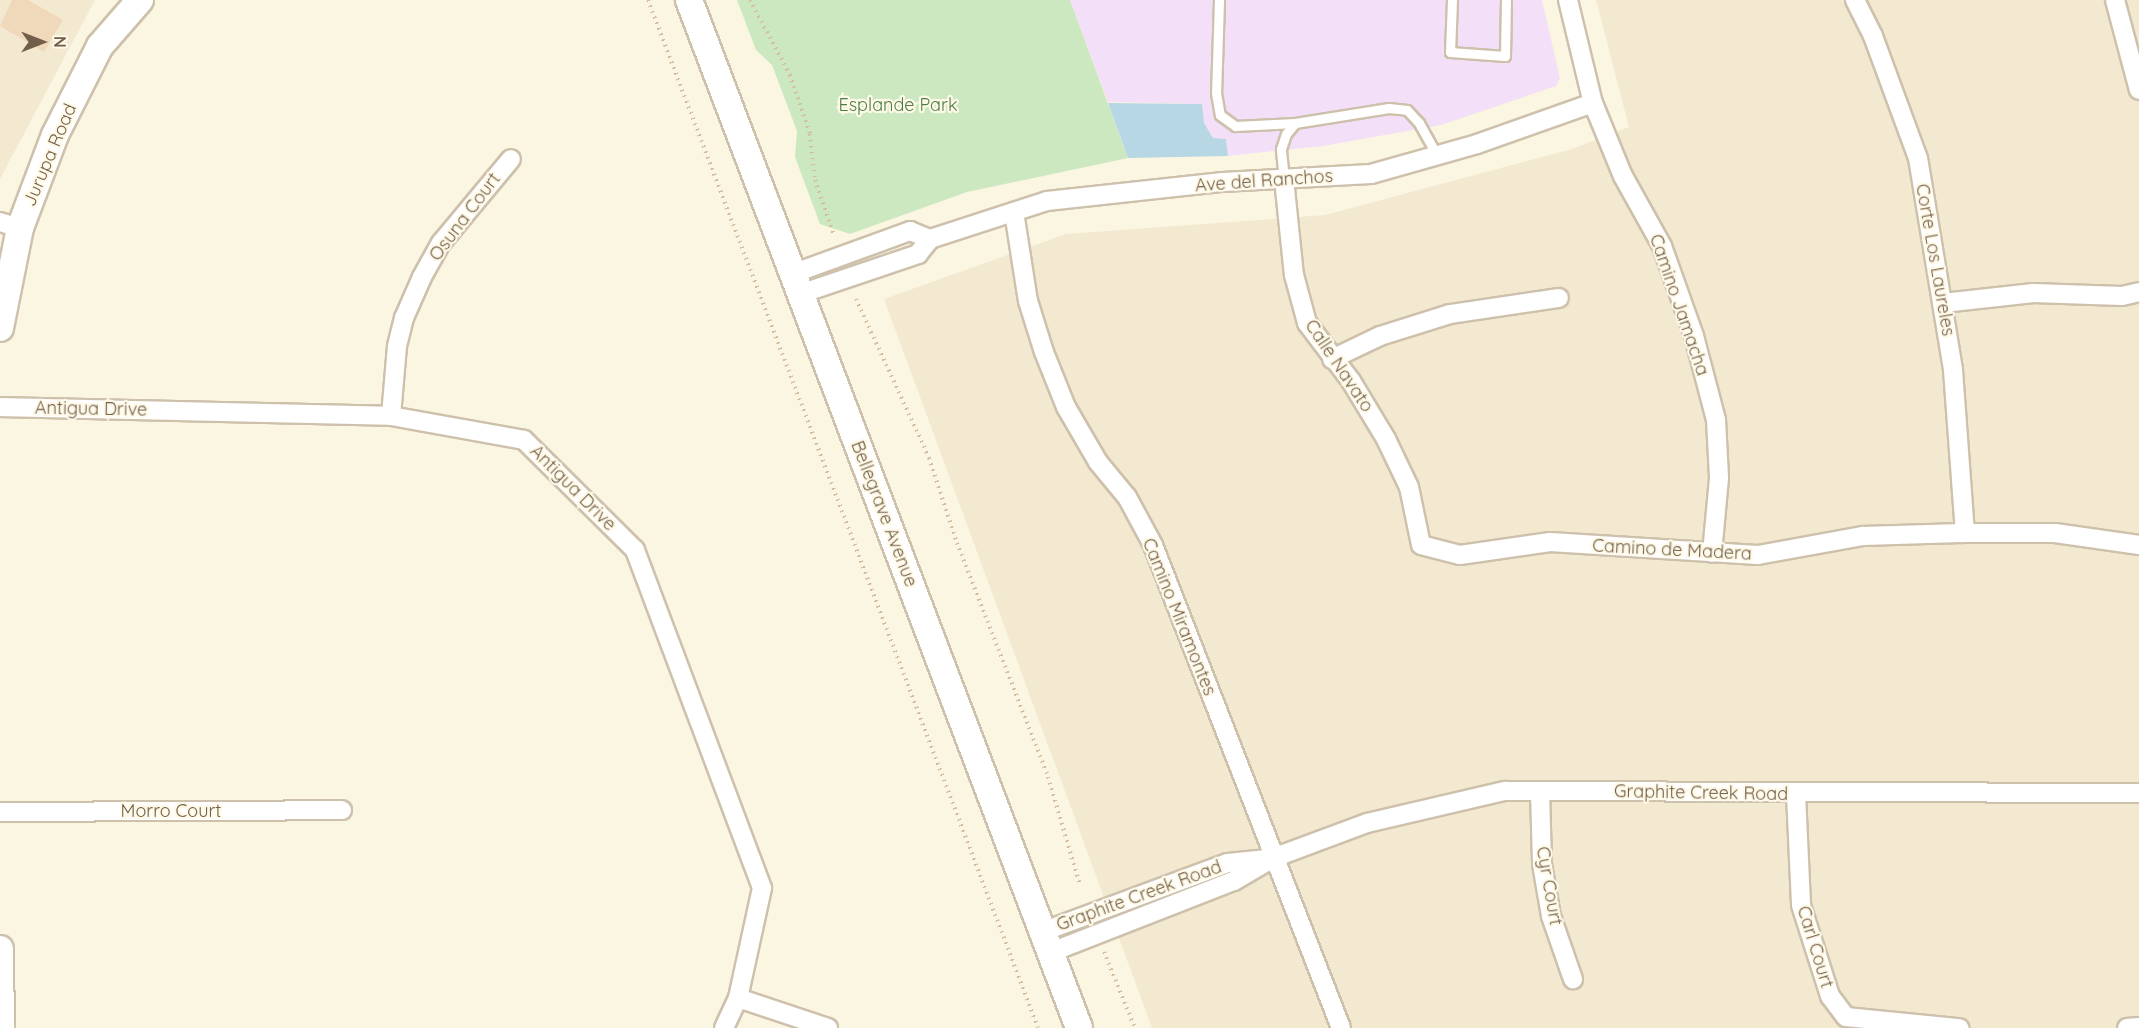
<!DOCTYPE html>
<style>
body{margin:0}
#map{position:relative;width:2139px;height:1028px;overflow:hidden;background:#fbf6e2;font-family:Quicksand,sans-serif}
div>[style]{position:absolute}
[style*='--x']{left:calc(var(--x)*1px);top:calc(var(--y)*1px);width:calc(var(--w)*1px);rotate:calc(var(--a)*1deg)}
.residential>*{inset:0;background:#f3e9d1}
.education>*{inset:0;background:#f3dff8}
.green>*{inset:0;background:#cbe8c1}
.water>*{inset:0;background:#b8d7e4}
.building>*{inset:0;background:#f0d8bb}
.path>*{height:4px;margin-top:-2px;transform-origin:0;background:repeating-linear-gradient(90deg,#d5bc9e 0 1.5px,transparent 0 6px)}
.roads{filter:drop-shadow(2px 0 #cec1ac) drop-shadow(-2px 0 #cec1ac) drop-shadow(0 2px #cec1ac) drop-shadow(0 -2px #cec1ac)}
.lane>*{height:9px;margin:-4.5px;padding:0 4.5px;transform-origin:4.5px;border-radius:4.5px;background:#fff}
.street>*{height:18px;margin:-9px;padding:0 9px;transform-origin:9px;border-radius:9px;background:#fff}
.secondary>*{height:26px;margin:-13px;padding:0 13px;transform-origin:13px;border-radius:13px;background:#fff}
span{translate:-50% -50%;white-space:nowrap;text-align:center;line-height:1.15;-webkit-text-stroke:4.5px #fff9e8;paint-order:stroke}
.park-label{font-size:18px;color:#4c7e44}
.street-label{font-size:18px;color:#725f49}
.north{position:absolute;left:12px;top:12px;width:60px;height:60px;-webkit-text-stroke:4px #fff9e8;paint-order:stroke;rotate:90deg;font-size:16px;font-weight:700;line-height:24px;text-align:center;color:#725f49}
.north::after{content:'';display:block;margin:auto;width:21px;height:27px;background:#725f49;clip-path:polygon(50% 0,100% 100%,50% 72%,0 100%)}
</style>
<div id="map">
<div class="residential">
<div style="clip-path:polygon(0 0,95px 0,0 179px)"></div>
<div style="clip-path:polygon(1596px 0,2139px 0,2139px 1028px,1152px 1028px,884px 299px,1066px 234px,1325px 215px,1572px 149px,1629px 127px)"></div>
</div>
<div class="education">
<div style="clip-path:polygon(1070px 0,1542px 0,1560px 78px,1556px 86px,1441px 125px,1323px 146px,1228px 156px,1226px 139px,1213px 138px,1204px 123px,1202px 104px,1108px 102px)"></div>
</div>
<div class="green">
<div style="clip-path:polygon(737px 0,1070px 0,1128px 158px,967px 192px,850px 234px,820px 224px,795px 157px,797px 131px,772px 65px,756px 50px)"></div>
</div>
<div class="water">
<div style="clip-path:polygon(1108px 103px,1202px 104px,1204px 123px,1213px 138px,1226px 139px,1228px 156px,1128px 158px)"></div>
</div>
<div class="building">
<div style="clip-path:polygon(12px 0,28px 0,63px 20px,44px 52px,0 26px)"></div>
</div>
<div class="path">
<div style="--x:648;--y:0;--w:1099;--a:69.22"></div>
<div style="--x:750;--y:0;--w:85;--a:61.9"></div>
<div style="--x:790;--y:75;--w:62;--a:71.3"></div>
<div style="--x:810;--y:134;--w:46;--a:83.8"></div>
<div style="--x:815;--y:180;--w:56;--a:71.2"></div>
<div style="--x:856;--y:299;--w:175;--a:65.3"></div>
<div style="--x:929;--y:458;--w:89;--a:71.8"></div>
<div style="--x:957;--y:543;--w:251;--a:68.7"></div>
<div style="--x:1048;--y:777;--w:113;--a:73.5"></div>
<div style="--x:1104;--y:952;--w:82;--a:67.8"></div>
</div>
<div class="roads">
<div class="lane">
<div style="--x:1219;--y:0;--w:93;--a:91.8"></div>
<div style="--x:1216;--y:93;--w:22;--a:80"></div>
<div style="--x:1220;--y:115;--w:19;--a:36"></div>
<div style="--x:1235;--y:126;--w:60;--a:-2.9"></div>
<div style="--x:1452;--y:0;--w:52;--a:92.2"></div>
<div style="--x:1450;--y:52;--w:55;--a:4.2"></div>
<div style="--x:1505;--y:56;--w:56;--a:-89"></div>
<div style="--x:1284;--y:179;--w:30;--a:-96"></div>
<div style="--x:1281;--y:149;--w:16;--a:-72"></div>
<div style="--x:1286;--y:134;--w:14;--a:-51"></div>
<div style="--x:1295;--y:123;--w:95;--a:-9.1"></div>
<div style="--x:1389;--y:108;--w:18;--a:6"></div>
<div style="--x:1407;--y:110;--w:18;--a:47"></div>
<div style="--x:1419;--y:123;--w:38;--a:61"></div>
</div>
<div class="street">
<div style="--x:1568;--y:0;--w:106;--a:76.4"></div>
<div style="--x:1593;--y:103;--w:79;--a:67.7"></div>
<div style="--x:1623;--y:176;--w:80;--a:60.9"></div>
<div style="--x:1662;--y:246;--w:96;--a:70.4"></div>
<div style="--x:1694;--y:336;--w:87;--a:75.3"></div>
<div style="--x:1716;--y:420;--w:58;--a:87"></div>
<div style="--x:1719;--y:478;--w:75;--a:95.3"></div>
<div style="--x:1855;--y:0;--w:40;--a:63.4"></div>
<div style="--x:1873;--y:36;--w:130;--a:69.8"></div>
<div style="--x:1918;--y:158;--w:215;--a:80.6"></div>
<div style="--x:1953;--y:370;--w:163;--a:85.8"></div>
<div style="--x:2115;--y:0;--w:93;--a:75.1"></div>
<div style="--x:1284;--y:179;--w:97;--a:84.1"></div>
<div style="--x:1294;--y:275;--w:50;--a:74.8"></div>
<div style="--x:1307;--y:323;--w:73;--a:52.8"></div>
<div style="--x:1351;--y:381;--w:68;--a:58.9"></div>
<div style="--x:1386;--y:439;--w:53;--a:64.4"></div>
<div style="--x:1409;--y:487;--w:59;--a:78.3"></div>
<div style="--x:1421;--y:545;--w:40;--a:14.4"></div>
<div style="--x:1460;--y:555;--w:91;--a:-8.2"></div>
<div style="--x:1550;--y:542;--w:208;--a:3.6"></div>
<div style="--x:1758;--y:555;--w:107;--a:-10.3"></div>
<div style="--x:1863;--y:536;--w:102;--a:-1.7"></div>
<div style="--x:1965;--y:533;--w:90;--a:0"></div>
<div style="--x:2055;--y:533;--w:85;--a:8.1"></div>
<div style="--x:1014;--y:212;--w:90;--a:81.1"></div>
<div style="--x:1028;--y:301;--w:53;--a:72.6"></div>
<div style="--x:1044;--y:352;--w:59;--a:68.2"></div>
<div style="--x:1066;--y:407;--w:64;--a:59.8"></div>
<div style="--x:1098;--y:462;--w:45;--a:50.4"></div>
<div style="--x:1127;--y:497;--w:55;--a:61.6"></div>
<div style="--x:1153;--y:545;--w:518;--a:68.73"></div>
<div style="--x:0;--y:222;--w:21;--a:17"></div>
<div style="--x:792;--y:274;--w:126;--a:-20"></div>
<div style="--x:910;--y:231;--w:22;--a:22"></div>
<div style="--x:800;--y:294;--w:125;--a:-18.7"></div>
<div style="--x:918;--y:254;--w:19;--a:-51"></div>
<div style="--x:930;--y:239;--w:123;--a:-18"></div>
<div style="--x:1047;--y:201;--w:177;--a:-6.2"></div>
<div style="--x:1223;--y:182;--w:148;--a:-3.1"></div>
<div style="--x:1371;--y:174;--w:110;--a:-15.8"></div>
<div style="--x:1477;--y:144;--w:123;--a:-19.5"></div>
<div style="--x:1943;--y:303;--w:91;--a:-6.3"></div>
<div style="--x:2033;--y:293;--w:89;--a:1.9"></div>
<div style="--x:2122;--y:296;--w:17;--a:-13"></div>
<div style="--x:1332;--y:359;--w:53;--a:-25.6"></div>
<div style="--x:1380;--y:336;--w:73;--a:-17.4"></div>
<div style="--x:1450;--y:314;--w:110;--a:-8.4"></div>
<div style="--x:0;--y:407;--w:391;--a:1.3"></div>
<div style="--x:391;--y:416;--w:135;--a:10.2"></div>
<div style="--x:524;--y:440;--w:156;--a:44.7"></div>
<div style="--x:635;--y:550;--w:361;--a:69.4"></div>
<div style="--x:762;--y:888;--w:113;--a:102.3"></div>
<div style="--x:738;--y:998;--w:33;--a:115"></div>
<div style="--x:391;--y:416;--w:70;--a:-85.1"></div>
<div style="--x:397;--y:346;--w:29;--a:-76"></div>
<div style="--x:404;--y:318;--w:45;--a:-66.3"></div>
<div style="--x:422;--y:277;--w:39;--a:-61"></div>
<div style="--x:441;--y:243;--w:109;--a:-50.2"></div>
<div style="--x:1540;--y:791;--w:73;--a:88.4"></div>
<div style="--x:1542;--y:864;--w:53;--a:80.2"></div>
<div style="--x:1551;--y:916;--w:67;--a:70.8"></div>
<div style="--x:1796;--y:794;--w:111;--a:87.4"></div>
<div style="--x:1801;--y:905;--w:96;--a:72.3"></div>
<div style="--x:1830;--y:996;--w:26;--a:53"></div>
<div style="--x:1846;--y:1017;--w:114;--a:5.6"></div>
<div style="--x:0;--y:812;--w:342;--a:-0.3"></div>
<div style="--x:1042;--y:932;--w:198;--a:-20.4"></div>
<div style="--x:1228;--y:863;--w:37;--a:-6"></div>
<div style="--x:1049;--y:953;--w:199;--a:-21.3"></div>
<div style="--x:1234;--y:881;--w:45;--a:-30.5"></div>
<div style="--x:1273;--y:858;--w:100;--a:-20.4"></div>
<div style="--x:1367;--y:823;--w:142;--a:-13.1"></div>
<div style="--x:1505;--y:791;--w:634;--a:0.18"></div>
<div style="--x:738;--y:998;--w:95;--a:18.4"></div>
<div style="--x:2127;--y:1028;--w:12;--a:-5"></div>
</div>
<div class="secondary">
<div style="--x:689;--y:0;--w:1099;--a:69.22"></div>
<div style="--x:0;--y:328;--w:102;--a:-78.7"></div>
<div style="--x:20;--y:228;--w:99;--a:-69.4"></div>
<div style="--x:55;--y:135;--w:100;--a:-63.2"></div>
<div style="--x:100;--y:46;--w:61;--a:-49"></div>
<div style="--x:0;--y:949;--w:79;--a:89.3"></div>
</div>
</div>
<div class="park-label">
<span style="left:898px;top:105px">Esplande Park</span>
</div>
<div class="street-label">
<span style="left:50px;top:155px;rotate:-67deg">Jurupa Road</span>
<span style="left:1264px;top:181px;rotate:-4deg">Ave del Ranchos</span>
<span style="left:465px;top:217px;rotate:-53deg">Osuna Court</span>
<span style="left:1935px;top:260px;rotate:80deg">Corte Los Laureles</span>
<span style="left:1679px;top:305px;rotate:71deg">Camino Jamacha</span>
<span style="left:1339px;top:366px;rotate:56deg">Calle Navato</span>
<span style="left:91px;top:409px;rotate:1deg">Antigua Drive</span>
<span style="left:573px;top:488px;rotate:45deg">Antigua Drive</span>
<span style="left:884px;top:514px;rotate:69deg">Bellegrave Avenue</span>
<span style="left:1672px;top:550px;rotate:3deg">Camino de Madera</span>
<span style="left:1179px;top:617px;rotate:68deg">Camino Miramontes</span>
<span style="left:1701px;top:793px;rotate:1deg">Graphite Creek Road</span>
<span style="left:171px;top:811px">Morro Court</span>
<span style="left:1549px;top:886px;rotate:80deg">Cyr Court</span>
<span style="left:1139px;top:896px;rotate:-20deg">Graphite Creek Road</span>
<span style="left:1815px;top:947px;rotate:73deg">Carl Court</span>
</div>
<div class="north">N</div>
</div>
